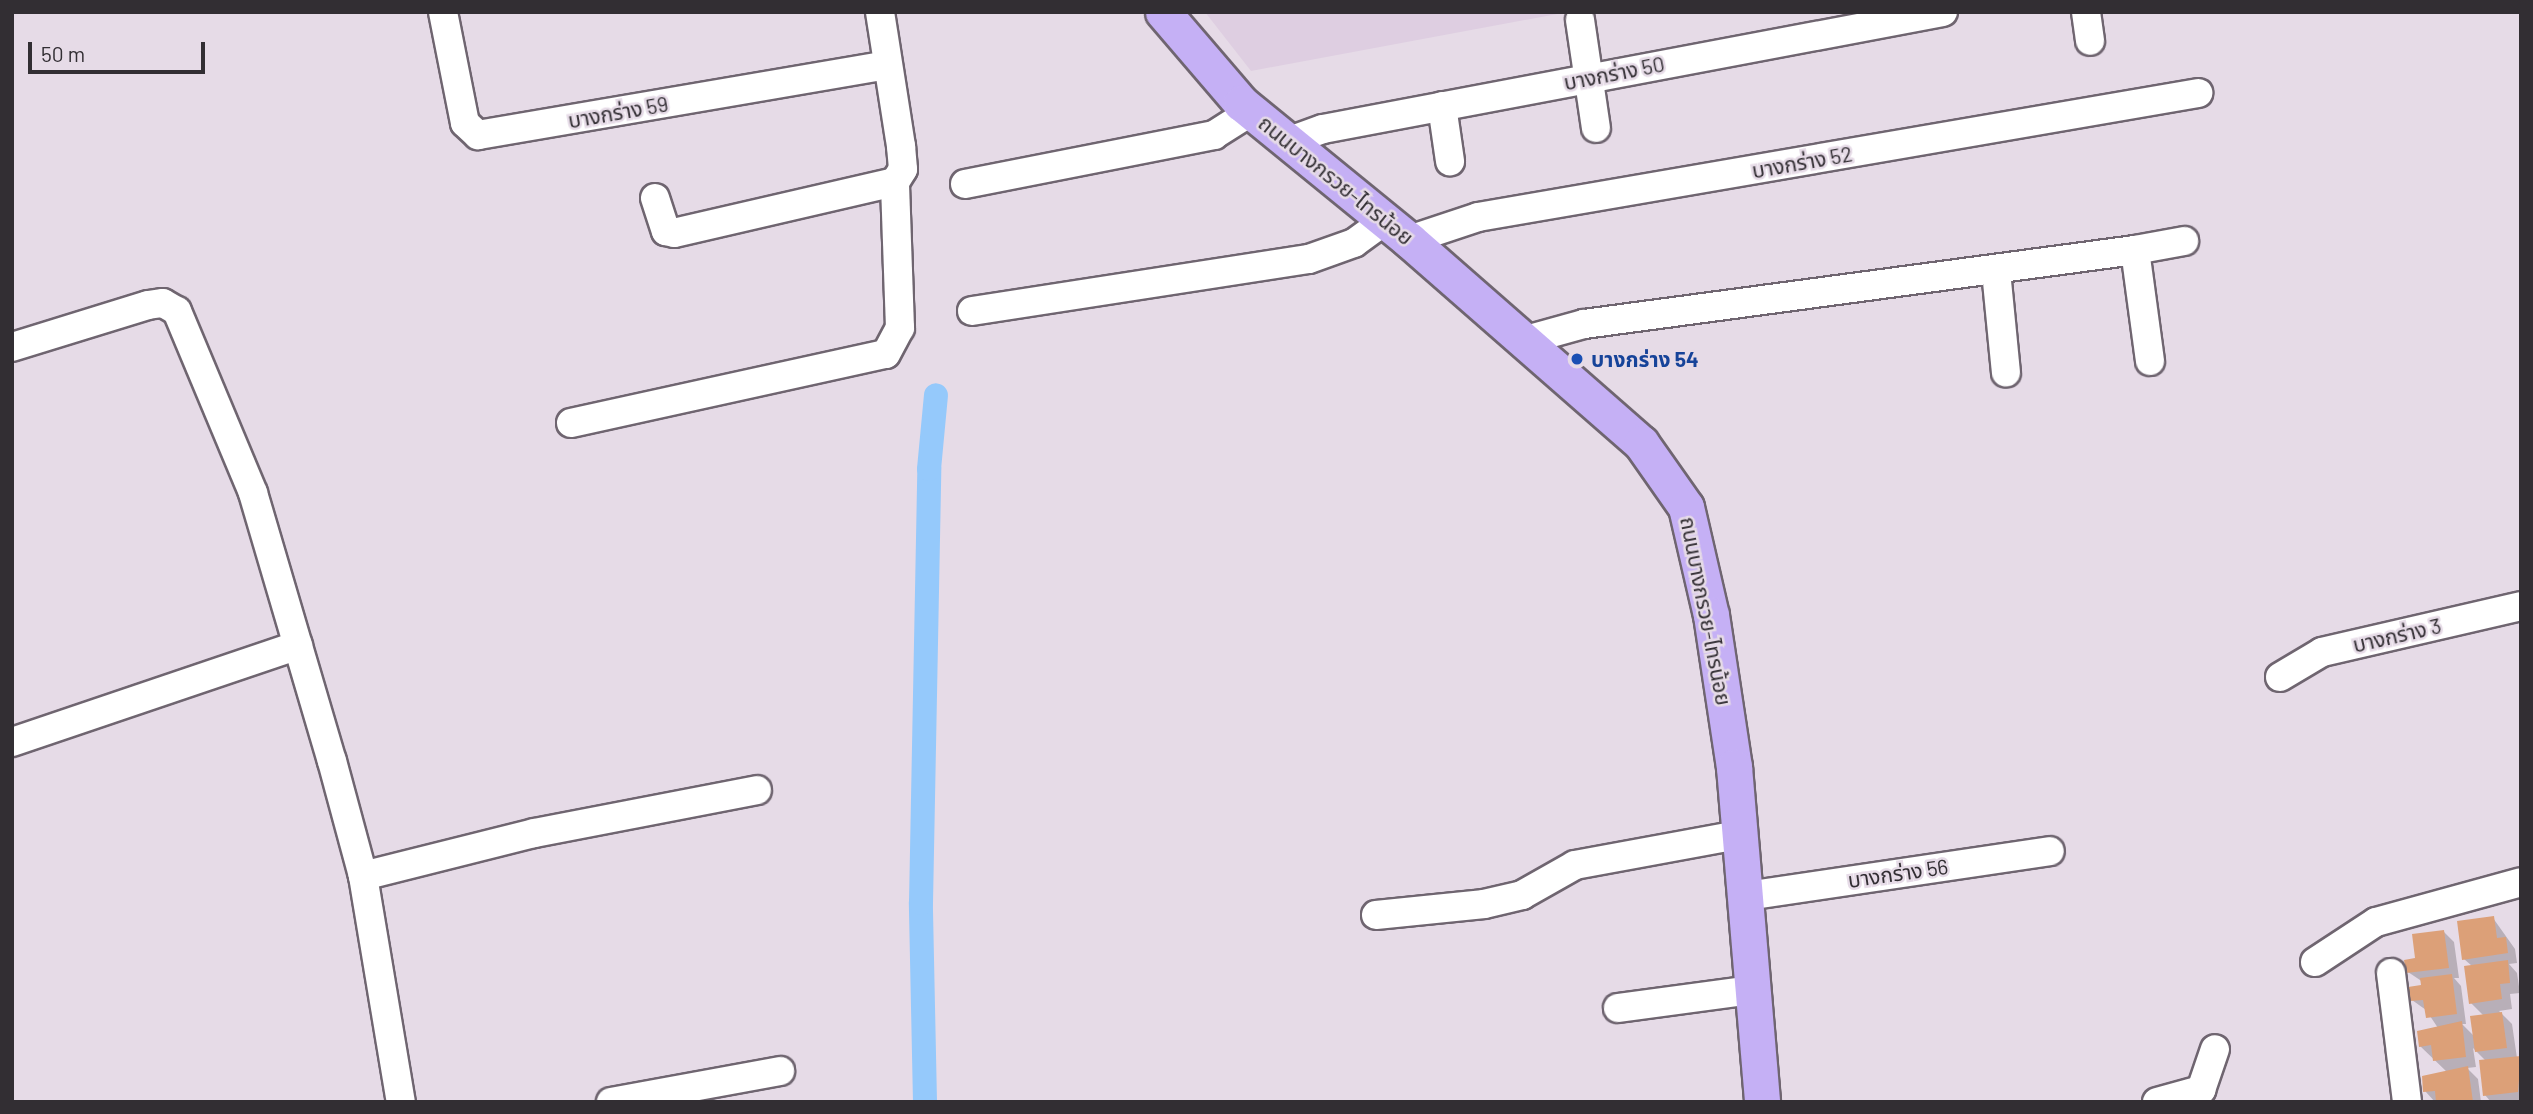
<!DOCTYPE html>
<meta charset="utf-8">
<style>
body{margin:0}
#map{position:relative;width:2533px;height:1114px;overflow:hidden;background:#e6dbe7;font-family:Barlow,"Noto Sans Thai",sans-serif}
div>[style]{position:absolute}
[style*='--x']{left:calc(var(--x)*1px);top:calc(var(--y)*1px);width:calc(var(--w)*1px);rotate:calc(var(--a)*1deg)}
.built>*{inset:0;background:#decee1}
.shadow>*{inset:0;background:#0003}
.canal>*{height:24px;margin:-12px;padding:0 12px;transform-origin:12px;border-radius:12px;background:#95c9fb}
.building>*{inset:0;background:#dca078}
.roads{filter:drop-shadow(2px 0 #6f6570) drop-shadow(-2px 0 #6f6570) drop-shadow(0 2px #6f6570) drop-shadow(0 -2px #6f6570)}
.minor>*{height:28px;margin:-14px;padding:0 14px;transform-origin:14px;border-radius:14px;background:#fff}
.major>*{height:35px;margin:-17.5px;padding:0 17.5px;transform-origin:17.5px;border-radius:17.5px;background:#c5b0f5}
.dots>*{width:19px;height:19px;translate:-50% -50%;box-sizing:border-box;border:4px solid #e6dbe7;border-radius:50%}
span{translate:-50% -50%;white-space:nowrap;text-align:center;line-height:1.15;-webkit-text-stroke:5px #e6dbe7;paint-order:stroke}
.street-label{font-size:21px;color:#322e33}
.transit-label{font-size:21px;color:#164399;font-weight:700}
.left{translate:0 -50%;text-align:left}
.frame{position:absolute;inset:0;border:14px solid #322e33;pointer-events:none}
.scale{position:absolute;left:28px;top:42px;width:177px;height:32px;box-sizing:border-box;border:4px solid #322e33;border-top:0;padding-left:9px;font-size:21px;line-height:24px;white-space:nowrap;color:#322e33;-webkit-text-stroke:5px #e6dbe7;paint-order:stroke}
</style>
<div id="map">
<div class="built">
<div style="clip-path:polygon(1205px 12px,1568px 12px,1251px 71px)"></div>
</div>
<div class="shadow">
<div style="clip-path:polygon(2493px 918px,2515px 949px,2517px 963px,2509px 964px,2517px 973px,2520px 993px,2510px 994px,2512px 1009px,2499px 1011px,2512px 1024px,2517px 1058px,2521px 1058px,2521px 1102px,2491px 1102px,2485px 1095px,2486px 1061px,2473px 1048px,2476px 1067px,2467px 1068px,2478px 1079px,2481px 1102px,2435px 1102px,2425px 1091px,2447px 1072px,2420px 1046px,2438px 1028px,2426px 1010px,2412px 1000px,2423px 982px,2408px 972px,2444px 932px,2454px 942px,2459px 978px,2454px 978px,2461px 986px,2466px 1024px,2462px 1024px,2475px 1037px,2484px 1016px,2471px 1003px,2472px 966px,2464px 959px)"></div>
</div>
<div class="canal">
<div style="--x:925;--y:1102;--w:199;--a:-91.2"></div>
<div style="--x:921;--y:903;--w:434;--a:-88.9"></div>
<div style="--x:929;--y:469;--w:74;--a:-84.6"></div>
</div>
<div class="building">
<div style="clip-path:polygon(2494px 916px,2497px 938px,2506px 937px,2508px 953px,2462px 960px,2457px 921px)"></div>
<div style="clip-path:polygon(2444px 930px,2449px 968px,2406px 973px,2404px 960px,2415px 958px,2412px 934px)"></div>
<div style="clip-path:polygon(2508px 960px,2510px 983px,2500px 984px,2502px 999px,2469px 1004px,2464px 966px)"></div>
<div style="clip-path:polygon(2452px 974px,2457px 1014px,2426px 1018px,2423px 1000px,2410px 1001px,2408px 987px,2421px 985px,2420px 978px)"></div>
<div style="clip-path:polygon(2502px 1012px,2507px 1048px,2475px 1052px,2470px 1016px)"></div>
<div style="clip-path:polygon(2462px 1021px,2466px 1057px,2433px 1061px,2431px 1045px,2419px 1047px,2417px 1031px)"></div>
<div style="clip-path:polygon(2521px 1056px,2518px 1092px,2483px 1096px,2479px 1060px)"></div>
<div style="clip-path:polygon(2468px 1066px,2473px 1102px,2436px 1102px,2435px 1091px,2423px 1092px,2422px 1076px)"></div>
</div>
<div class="roads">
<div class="minor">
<div style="--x:443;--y:12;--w:113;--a:78.8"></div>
<div style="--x:465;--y:123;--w:18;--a:43"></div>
<div style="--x:478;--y:135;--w:415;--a:-9.7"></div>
<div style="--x:2086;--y:12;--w:29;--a:82"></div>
<div style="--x:1580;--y:20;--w:109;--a:81.6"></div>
<div style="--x:1442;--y:106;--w:56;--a:81.7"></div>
<div style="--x:1287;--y:142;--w:38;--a:-20"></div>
<div style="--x:1323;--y:129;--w:631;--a:-10.69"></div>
<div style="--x:965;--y:184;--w:254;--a:-11.1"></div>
<div style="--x:1214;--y:135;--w:45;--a:-32.3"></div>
<div style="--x:655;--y:198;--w:35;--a:72"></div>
<div style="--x:666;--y:231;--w:8;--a:14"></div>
<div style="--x:674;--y:233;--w:227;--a:-13"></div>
<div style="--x:895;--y:182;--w:15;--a:-58"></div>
<div style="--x:903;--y:169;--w:23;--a:-95"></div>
<div style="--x:901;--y:146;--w:136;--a:-98.9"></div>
<div style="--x:1409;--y:240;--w:73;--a:-18.4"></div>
<div style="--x:1478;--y:217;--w:731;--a:-9.77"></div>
<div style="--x:2135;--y:250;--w:50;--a:-10.4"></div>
<div style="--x:1996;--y:271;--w:102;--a:84.4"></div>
<div style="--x:972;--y:311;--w:341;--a:-8.8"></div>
<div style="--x:1309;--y:259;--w:48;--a:-19.6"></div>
<div style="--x:1354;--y:243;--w:37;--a:-36"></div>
<div style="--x:1526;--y:340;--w:60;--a:-15.4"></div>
<div style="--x:1584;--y:324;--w:556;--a:-7.65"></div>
<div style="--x:2135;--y:250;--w:112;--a:82.3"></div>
<div style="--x:12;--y:347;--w:142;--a:-17.2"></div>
<div style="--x:148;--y:305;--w:15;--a:-8"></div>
<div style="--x:163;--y:303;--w:16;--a:30"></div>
<div style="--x:177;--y:311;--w:197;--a:67.3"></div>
<div style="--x:253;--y:493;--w:279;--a:73.6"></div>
<div style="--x:332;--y:761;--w:119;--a:74.9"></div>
<div style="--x:363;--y:876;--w:229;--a:80.5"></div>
<div style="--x:571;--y:423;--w:322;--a:-12.4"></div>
<div style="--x:886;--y:354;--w:30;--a:-62"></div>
<div style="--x:900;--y:328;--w:146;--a:-92"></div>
<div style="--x:2280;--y:677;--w:49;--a:-30.8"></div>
<div style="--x:2322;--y:652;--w:204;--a:-13"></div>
<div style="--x:12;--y:742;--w:302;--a:-18.7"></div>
<div style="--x:363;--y:876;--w:176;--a:-14.1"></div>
<div style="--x:534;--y:833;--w:227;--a:-10.9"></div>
<div style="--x:1746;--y:896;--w:307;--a:-8.4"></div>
<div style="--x:1376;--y:915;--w:109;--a:-5.8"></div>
<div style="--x:1484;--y:904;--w:39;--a:-13"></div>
<div style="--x:1522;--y:895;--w:61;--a:-29.5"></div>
<div style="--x:1575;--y:865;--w:167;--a:-10.4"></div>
<div style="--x:2315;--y:962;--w:73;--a:-33.3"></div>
<div style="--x:2376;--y:922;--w:150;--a:-15.4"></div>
<div style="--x:2391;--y:973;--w:130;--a:82.9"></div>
<div style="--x:1618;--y:1008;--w:135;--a:-7.7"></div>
<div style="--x:611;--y:1102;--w:172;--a:-10.4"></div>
<div style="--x:2157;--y:1102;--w:46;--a:-15.3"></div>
<div style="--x:2201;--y:1090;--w:43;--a:-71.1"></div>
</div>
<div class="major">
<div style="--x:1163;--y:12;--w:120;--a:49.4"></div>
<div style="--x:1241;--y:103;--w:217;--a:39.2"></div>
<div style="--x:1409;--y:240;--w:308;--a:41.2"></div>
<div style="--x:1641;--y:443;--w:78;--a:54.9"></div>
<div style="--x:1686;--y:507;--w:111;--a:77"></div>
<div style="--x:1711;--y:615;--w:154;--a:81.4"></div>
<div style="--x:1734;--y:767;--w:336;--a:85.2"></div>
</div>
</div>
<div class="dots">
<div style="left:1577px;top:359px;background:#1a4fb4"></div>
</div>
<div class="street-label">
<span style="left:1614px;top:73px;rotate:-11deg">บางกร่าง 50</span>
<span style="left:618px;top:112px;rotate:-10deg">บางกร่าง 59</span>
<span style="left:1802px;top:162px;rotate:-10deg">บางกร่าง 52</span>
<span style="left:1336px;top:180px;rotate:39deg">ถนนบางกรวย-ไทรน้อย</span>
<span style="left:1706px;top:611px;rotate:79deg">ถนนบางกรวย-ไทรน้อย</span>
<span style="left:2397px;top:635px;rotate:-13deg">บางกร่าง 3</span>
<span style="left:1898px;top:873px;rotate:-8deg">บางกร่าง 56</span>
</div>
<div class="transit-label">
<span class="left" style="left:1591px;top:359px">บางกร่าง 54</span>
</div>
<div class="frame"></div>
<div class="scale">50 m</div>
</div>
